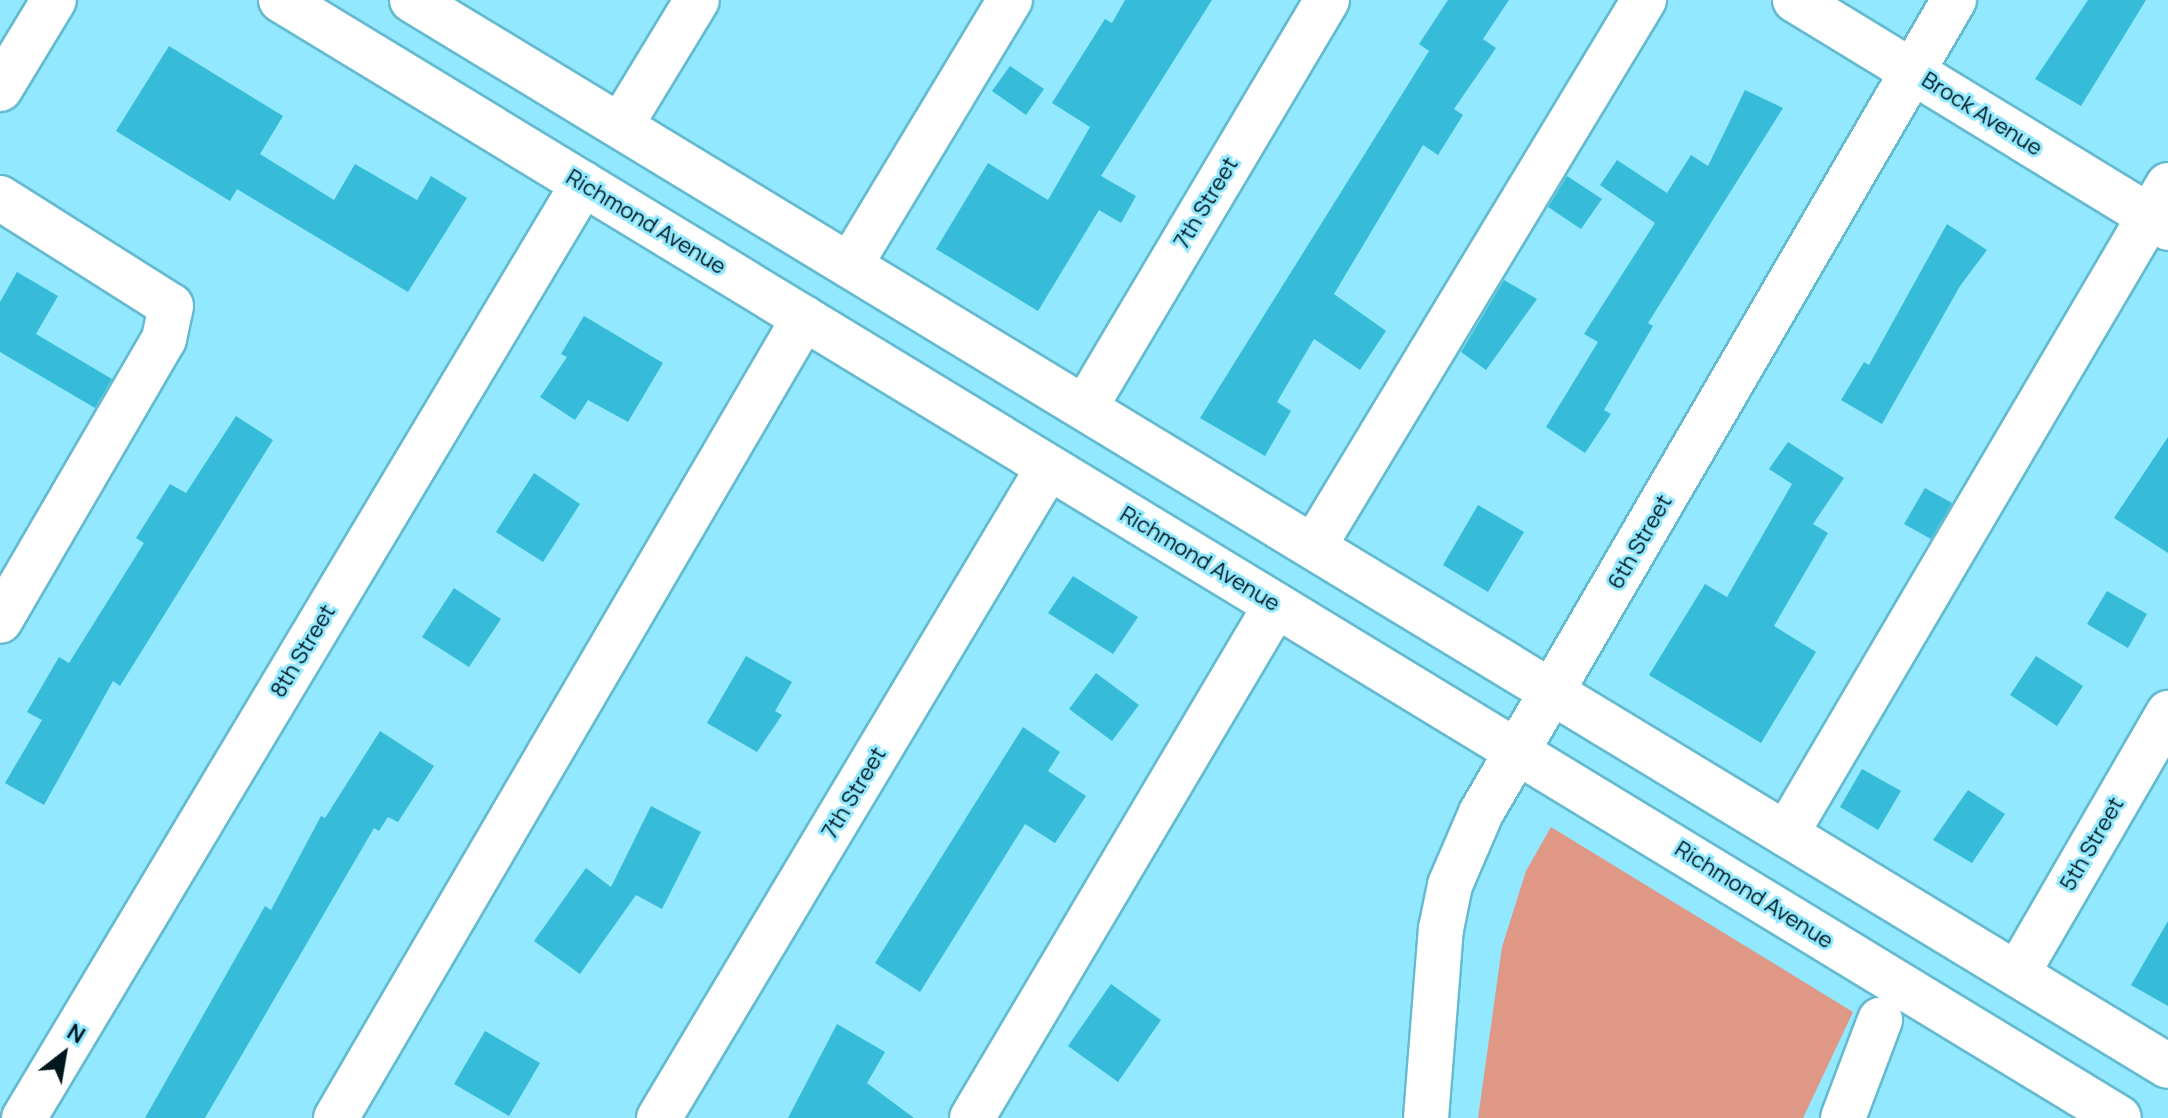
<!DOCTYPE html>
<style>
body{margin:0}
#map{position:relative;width:2168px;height:1118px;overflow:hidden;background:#92e8fe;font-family:Manrope,sans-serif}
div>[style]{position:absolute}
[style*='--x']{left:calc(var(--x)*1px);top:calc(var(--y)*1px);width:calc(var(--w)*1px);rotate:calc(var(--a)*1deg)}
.green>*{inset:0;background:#de9885}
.building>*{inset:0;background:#36bcd9}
.roads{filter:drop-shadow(2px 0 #64bacf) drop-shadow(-2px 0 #64bacf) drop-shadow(0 2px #64bacf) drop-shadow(0 -2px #64bacf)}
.minor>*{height:44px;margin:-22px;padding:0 22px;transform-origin:22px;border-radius:22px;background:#fff}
.major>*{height:44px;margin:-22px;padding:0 22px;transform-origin:22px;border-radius:22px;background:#fff}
span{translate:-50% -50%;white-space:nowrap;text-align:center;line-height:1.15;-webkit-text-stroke:6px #92e8fe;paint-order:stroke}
.street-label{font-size:22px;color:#00171e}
.north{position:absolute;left:24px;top:1014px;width:80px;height:80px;-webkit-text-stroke:6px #92e8fe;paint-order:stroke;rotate:31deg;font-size:22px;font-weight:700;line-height:32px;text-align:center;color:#00171e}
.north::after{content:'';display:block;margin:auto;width:28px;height:36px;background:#00171e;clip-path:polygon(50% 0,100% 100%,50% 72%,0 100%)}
</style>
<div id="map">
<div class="green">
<div style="clip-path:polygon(1551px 827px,1853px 1012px,1803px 1118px,1478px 1118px,1502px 947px,1526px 871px)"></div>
</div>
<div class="building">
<div style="clip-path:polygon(1125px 0,1212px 0,1101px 176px,1136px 196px,1121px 223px,1099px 210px,1038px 311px,936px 249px,988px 163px,1048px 200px,1090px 127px,1052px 103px,1105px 19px,1112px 23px)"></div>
<div style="clip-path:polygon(1448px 0,1509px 0,1483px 39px,1496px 48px,1454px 109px,1463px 115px,1438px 155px,1423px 145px,1334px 294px,1386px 331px,1360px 370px,1314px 339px,1277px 402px,1291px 411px,1265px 456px,1200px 418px,1429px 51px,1419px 44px)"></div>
<div style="clip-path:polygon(2088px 0,2146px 0,2081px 106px,2035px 79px)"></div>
<div style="clip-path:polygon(169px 46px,283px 116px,260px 154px,334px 200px,355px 164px,417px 200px,431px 176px,467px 198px,408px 292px,237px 189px,230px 201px,116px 131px)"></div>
<div style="clip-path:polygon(1010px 66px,1044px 89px,1026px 115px,992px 91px)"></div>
<div style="clip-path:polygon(1745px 90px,1783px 108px,1648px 323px,1653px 326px,1604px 410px,1611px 414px,1585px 453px,1546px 427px,1598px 342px,1584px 334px,1655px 223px,1600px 185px,1617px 160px,1667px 193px,1691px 155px,1708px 166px)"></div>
<div style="clip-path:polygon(1567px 176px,1602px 199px,1581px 229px,1548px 207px)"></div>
<div style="clip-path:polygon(1947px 224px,1987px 250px,1960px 286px,1882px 424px,1841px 400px,1864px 362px,1869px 365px)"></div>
<div style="clip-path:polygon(17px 272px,58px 296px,36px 334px,112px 379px,95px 408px,0 352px,0 302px)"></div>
<div style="clip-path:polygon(1504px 280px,1537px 299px,1486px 370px,1461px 352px)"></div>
<div style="clip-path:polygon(584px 316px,663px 363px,628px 422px,588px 400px,575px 420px,540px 397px,567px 357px,561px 354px)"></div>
<div style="clip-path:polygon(236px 416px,273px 440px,120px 686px,113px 681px,44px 805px,5px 783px,42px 720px,27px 712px,59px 657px,69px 663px,144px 543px,136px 538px,170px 484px,186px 493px)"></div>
<div style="clip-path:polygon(2168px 437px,2168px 553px,2114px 518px)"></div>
<div style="clip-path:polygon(1788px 442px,1844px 478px,1813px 524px,1828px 533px,1774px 626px,1816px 652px,1761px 743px,1649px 675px,1705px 584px,1727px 597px,1792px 484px,1769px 469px)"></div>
<div style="clip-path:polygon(534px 473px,580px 504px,543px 562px,496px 532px)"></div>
<div style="clip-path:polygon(1925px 488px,1952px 503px,1931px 539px,1904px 524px)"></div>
<div style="clip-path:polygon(1478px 505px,1524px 532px,1488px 592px,1443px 565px)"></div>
<div style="clip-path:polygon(1073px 576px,1138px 617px,1113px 654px,1048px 613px)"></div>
<div style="clip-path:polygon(454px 588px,501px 619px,469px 667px,422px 637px)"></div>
<div style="clip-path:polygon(2107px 591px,2147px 614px,2128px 648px,2087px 624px)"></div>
<div style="clip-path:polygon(746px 656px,792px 682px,775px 711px,782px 715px,757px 752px,707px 723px)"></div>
<div style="clip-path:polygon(2036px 656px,2083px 686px,2057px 726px,2010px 695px)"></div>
<div style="clip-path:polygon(1096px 673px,1139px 705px,1112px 741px,1069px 709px)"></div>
<div style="clip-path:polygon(1023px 727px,1060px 752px,1048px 771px,1086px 796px,1055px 843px,1025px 824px,920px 992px,875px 963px)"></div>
<div style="clip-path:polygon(380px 731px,434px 766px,398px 822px,388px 817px,379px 831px,374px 828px,205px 1118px,145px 1118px,265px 906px,271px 910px,321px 816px,325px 818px)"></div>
<div style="clip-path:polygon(1862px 769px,1901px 791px,1878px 830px,1840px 807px)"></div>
<div style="clip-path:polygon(1968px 790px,2005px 814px,1972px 863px,1933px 840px)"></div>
<div style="clip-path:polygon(651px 806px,701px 832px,662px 909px,636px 895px,580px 974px,534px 941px,586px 868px,611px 887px)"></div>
<div style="clip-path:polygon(2168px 921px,2168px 1006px,2131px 985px)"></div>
<div style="clip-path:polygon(1111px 984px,1161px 1020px,1118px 1082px,1068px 1046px)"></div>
<div style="clip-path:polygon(837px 1024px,885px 1052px,867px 1083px,914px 1118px,788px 1118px)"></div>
<div style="clip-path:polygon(485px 1031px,540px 1063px,509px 1116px,454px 1084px)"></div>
</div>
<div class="roads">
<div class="minor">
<div style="--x:1795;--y:0;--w:437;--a:31.4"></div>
<div style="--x:0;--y:89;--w:104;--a:-58.8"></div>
<div style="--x:621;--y:125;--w:146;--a:-58.7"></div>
<div style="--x:0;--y:198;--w:202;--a:32.3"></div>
<div style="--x:171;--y:306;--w:34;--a:102"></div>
<div style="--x:164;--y:339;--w:326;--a:120.2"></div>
<div style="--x:850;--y:265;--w:310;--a:-58.9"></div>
<div style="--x:1086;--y:406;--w:472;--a:-59.3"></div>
<div style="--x:1314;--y:546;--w:638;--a:-58.85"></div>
<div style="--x:1786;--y:834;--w:753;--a:-59.52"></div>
<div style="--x:2017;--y:974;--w:302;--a:-59.9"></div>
<div style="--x:24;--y:1118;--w:1089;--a:-59.1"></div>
<div style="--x:336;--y:1118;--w:927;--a:-59.67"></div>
<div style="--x:659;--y:1118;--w:758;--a:-59.1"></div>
<div style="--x:972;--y:1118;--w:596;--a:-59.35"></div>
<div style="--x:1426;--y:1118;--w:190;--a:-85.5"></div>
<div style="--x:1441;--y:929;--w:45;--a:-78.4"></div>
<div style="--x:1450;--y:885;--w:78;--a:-66.7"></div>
<div style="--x:1481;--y:813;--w:941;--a:-59.81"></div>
<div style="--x:1843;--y:1118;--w:105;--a:-69.3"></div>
</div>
<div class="major">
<div style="--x:281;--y:0;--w:2151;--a:31.31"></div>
<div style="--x:412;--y:0;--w:2054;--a:31.26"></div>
</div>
</div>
<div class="street-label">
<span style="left:1982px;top:114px;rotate:32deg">Brock Avenue</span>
<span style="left:1206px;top:203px;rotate:-59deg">7th Street</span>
<span style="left:646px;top:222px;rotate:31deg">Richmond Avenue</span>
<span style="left:1640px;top:542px;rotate:-60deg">6th Street</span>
<span style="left:1200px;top:559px;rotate:31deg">Richmond Avenue</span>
<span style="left:303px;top:651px;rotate:-59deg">8th Street</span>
<span style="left:854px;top:793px;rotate:-59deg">7th Street</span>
<span style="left:2092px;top:844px;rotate:-60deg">5th Street</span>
<span style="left:1754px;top:895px;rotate:32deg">Richmond Avenue</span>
</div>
<div class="north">N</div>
</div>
